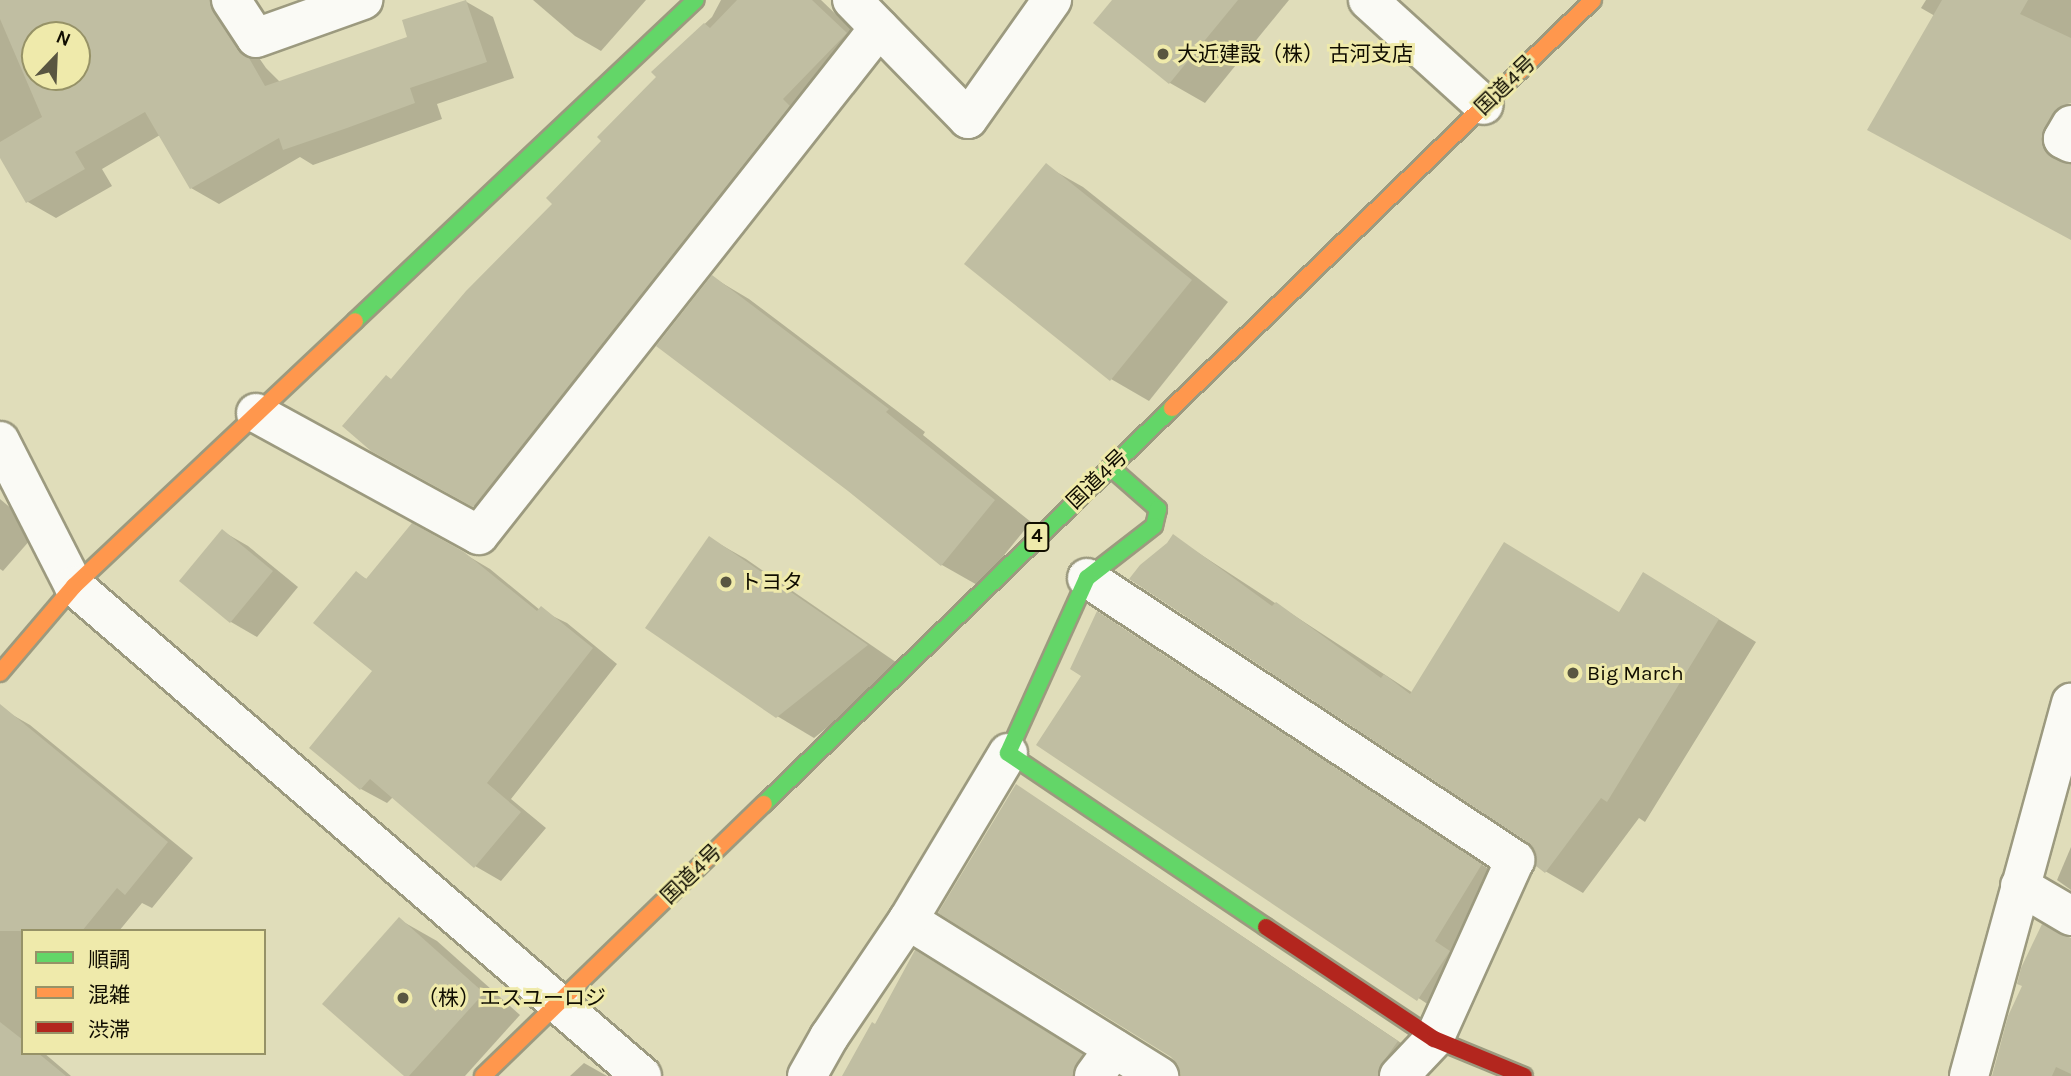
<!DOCTYPE html>
<meta charset="utf-8">
<style>
body{margin:0}
#map{position:relative;width:2071px;height:1076px;overflow:hidden;background:#e0ddba;font-family:Karla,"Noto Sans JP",sans-serif}
div>[style]{position:absolute}
[style*='--x']{left:calc(var(--x)*1px);top:calc(var(--y)*1px);width:calc(var(--w)*1px);rotate:calc(var(--a)*1deg)}
.shadow>*{inset:0;background:#0003}
.building>*{inset:0;background:#c0bea2}
.roads{filter:drop-shadow(2px 0 #9c9a7f) drop-shadow(-2px 0 #9c9a7f) drop-shadow(0 2px #9c9a7f) drop-shadow(0 -2px #9c9a7f)}
.street>*{height:38px;margin:-19px;padding:0 19px;transform-origin:19px;border-radius:19px;background:#fafaf5}
.fast>*{height:16px;margin:-8px;padding:0 8px;transform-origin:8px;border-radius:8px;background:#63d668}
.slow>*{height:16px;margin:-8px;padding:0 8px;transform-origin:8px;border-radius:8px;background:#ff974d}
.jam>*{height:16px;margin:-8px;padding:0 8px;transform-origin:8px;border-radius:8px;background:#b3261e}
.dots>*{width:19px;height:19px;translate:-50% -50%;box-sizing:border-box;border:4px solid #efeaab;border-radius:50%}
span{translate:-50% -50%;white-space:nowrap;text-align:center;line-height:1.15;-webkit-text-stroke:6px #efeaab;paint-order:stroke}
.shield-label span{padding:2px 5px;background:#efeaab;border:2px solid;border-radius:5px;-webkit-text-stroke-width:0}
.shield-label{font-size:19px;color:#100d00;font-weight:700}
.poi-label{font-size:21px;color:#100d00}
.left{translate:0 -50%;text-align:left}
.street-label{font-size:21px;color:#100d00}
.legend{position:absolute;left:21px;top:929px;width:245px;height:126px;box-sizing:border-box;background:#efeaab;border:2px solid #969267;margin:0;padding:9px 12px;list-style:none;font-size:21px;color:#100d00}
.legend li{display:flex;align-items:center;gap:14px;height:35px}
.legend b{width:35px;border:2px solid #969267}
.north{position:absolute;left:21px;top:21px;width:70px;height:70px;box-sizing:border-box;background:#efeaab;border:2px solid #969267;border-radius:50%;rotate:23deg;font-size:19px;font-weight:700;line-height:28px;text-align:center;color:#100d00}
.north::after{content:'';display:block;margin:auto;width:24px;height:32px;background:#595641;clip-path:polygon(50% 0,100% 100%,50% 72%,0 100%)}
</style>
<div id="map">
<div class="shadow">
<div style="clip-path:polygon(evenodd,0 0,230px 0,240px 30px,266px 68px,280px 82px,409px 38px,465px 1px,493px 17px,514px 78px,437px 104px,442px 119px,313px 165px,300px 157px,219px 204px,191px 188px,160px 135px,102px 169px,112px 186px,56px 218px,28px 202px,0 155px,0 0,35px 35px,77px 35px,77px 77px,35px 77px,35px 35px)"></div>
<div style="clip-path:polygon(533px 0,646px 0,601px 51px,575px 36px)"></div>
<div style="clip-path:polygon(721px 0,821px 0,872px 49px,500px 520px,399px 465px,392px 380px,554px 204px,658px 77px,654px 72px,712px 17px)"></div>
<div style="clip-path:polygon(1114px 0,1289px 0,1205px 103px,1170px 83px,1096px 23px)"></div>
<div style="clip-path:polygon(1926px 0,2071px 0,2071px 102px,2062px 100px,2071px 106px,2071px 239px,1870px 129px,1935px 16px,1921px 8px)"></div>
<div style="clip-path:polygon(1046px 166px,1083px 187px,1228px 302px,1149px 401px,1111px 379px,967px 264px)"></div>
<div style="clip-path:polygon(712px 277px,749px 299px,925px 432px,923px 435px,1031px 522px,979px 586px,942px 565px)"></div>
<div style="clip-path:polygon(0 499px,38px 531px,3px 571px,0 569px)"></div>
<div style="clip-path:polygon(222px 531px,248px 546px,298px 587px,257px 637px,231px 622px,181px 581px)"></div>
<div style="clip-path:polygon(1174px 537px,1413px 693px,1620px 613px,1681px 596px,1756px 642px,1645px 822px,1639px 818px,1583px 893px,1545px 871px,1536px 849px,1169px 544px)"></div>
<div style="clip-path:polygon(709px 538px,746px 559px,903px 667px,814px 738px,777px 716px)"></div>
<div style="clip-path:polygon(463px 553px,490px 569px,540px 610px,567px 623px,617px 664px,511px 799px,546px 828px,501px 881px,475px 866px,393px 797px,387px 803px,361px 789px,311px 748px,374px 670px,356px 573px,368px 580px)"></div>
<div style="clip-path:polygon(1098px 613px,1507px 881px,1444px 1015px,1038px 745px,1083px 675px)"></div>
<div style="clip-path:polygon(4px 710px,30px 725px,193px 858px,152px 908px,142px 903px,119px 931px,23px 931px,23px 1053px,44px 1053px,71px 1076px,0 1076px,0 715px)"></div>
<div style="clip-path:polygon(1042px 802px,1422px 1057px,1410px 1076px,1182px 1076px,1180px 1066px)"></div>
<div style="clip-path:polygon(2071px 847px,2071px 890px,2057px 880px)"></div>
<div style="clip-path:polygon(400px 920px,437px 941px,520px 1015px,465px 1076px,406px 1076px)"></div>
<div style="clip-path:polygon(2071px 939px,2071px 1076px,1993px 1076px)"></div>
<div style="clip-path:polygon(941px 967px,1108px 1071px,1105px 1076px,844px 1076px,876px 1026px)"></div>
<div style="clip-path:polygon(584px 1063px,607px 1076px,570px 1076px)"></div>
</div>
<div class="building">
<div style="clip-path:polygon(evenodd,0 0,209px 0,213px 12px,238px 50px,249px 58px,265px 86px,407px 37px,402px 20px,466px 0,487px 62px,410px 88px,415px 103px,347px 128px,283px 150px,279px 138px,190px 189px,145px 112px,75px 152px,85px 169px,26px 203px,0 158px,0 142px,42px 117px,0 19px,0 0,35px 35px,77px 35px,77px 77px,35px 77px,35px 35px)"></div>
<div style="clip-path:polygon(737px 0,812px 0,847px 33px,783px 99px,790px 106px,473px 507px,371px 451px,342px 426px,386px 375px,391px 379px,466px 291px,552px 204px,546px 198px,601px 141px,597px 137px,656px 77px,651px 72px,704px 23px,710px 28px)"></div>
<div style="clip-path:polygon(1112px 0,1238px 0,1169px 84px,1093px 23px)"></div>
<div style="clip-path:polygon(1942px 0,2028px 0,2020px 14px,2071px 38px,2071px 103px,2061px 106px,2052px 114px,2041px 139px,2044px 150px,2053px 158px,2071px 165px,2071px 240px,1867px 130px)"></div>
<div style="clip-path:polygon(1046px 163px,1192px 280px,1110px 381px,964px 264px)"></div>
<div style="clip-path:polygon(712px 275px,889px 409px,886px 412px,995px 500px,941px 566px,848px 491px,656px 346px)"></div>
<div style="clip-path:polygon(412px 523px,464px 552px,537px 611px,541px 606px,593px 648px,487px 783px,521px 812px,474px 868px,370px 779px,360px 790px,309px 748px,372px 671px,313px 623px,356px 571px,366px 579px)"></div>
<div style="clip-path:polygon(222px 529px,273px 571px,230px 623px,179px 581px)"></div>
<div style="clip-path:polygon(1173px 534px,1272px 606px,1276px 602px,1381px 678px,1384px 674px,1410px 694px,1504px 542px,1619px 612px,1643px 572px,1719px 619px,1607px 802px,1601px 798px,1545px 873px,1536px 866px,1534px 850px,1527px 842px,1129px 579px,1140px 565px,1167px 543px)"></div>
<div style="clip-path:polygon(709px 536px,868px 645px,776px 718px,645px 628px)"></div>
<div style="clip-path:polygon(1097px 611px,1482px 864px,1435px 941px,1450px 951px,1417px 1001px,1036px 745px,1081px 676px,1070px 669px)"></div>
<div style="clip-path:polygon(0 704px,168px 842px,125px 895px,117px 888px,82px 931px,0 931px)"></div>
<div style="clip-path:polygon(1016px 784px,1398px 1041px,1383px 1062px,1378px 1076px,1181px 1076px,1178px 1065px,1171px 1057px,938px 913px)"></div>
<div style="clip-path:polygon(399px 917px,484px 993px,409px 1076px,404px 1076px,322px 1004px)"></div>
<div style="clip-path:polygon(2042px 924px,2071px 938px,2071px 1074px,2056px 1067px,2052px 1076px,1992px 1076px,2008px 1016px,2022px 986px,2017px 984px,2021px 968px)"></div>
<div style="clip-path:polygon(915px 950px,1083px 1054px,1072px 1076px,842px 1076px,872px 1022px,875px 1024px)"></div>
<div style="clip-path:polygon(0 1022px,23px 1040px,23px 1053px,38px 1053px,66px 1076px,0 1076px)"></div>
</div>
<div class="roads">
<div class="street">
<div style="--x:231;--y:0;--w:45;--a:56.7"></div>
<div style="--x:256;--y:38;--w:114;--a:-19.6"></div>
<div style="--x:852;--y:0;--w:166;--a:45.7"></div>
<div style="--x:968;--y:119;--w:146;--a:-54.8"></div>
<div style="--x:1368;--y:0;--w:156;--a:42.2"></div>
<div style="--x:2071;--y:125;--w:16;--a:120"></div>
<div style="--x:2063;--y:139;--w:9;--a:27"></div>
<div style="--x:256;--y:413;--w:254;--a:28.7"></div>
<div style="--x:479;--y:535;--w:646;--a:-51.73"></div>
<div style="--x:0;--y:441;--w:163;--a:63"></div>
<div style="--x:74;--y:586;--w:750;--a:40.78"></div>
<div style="--x:1087;--y:578;--w:513;--a:33.38"></div>
<div style="--x:1515;--y:860;--w:196;--a:114.3"></div>
<div style="--x:1434;--y:1039;--w:51;--a:133.4"></div>
<div style="--x:1008;--y:753;--w:195;--a:120.9"></div>
<div style="--x:908;--y:920;--w:296;--a:31.9"></div>
<div style="--x:2020;--y:886;--w:59;--a:30.5"></div>
<div style="--x:807;--y:1076;--w:45;--a:-60.6"></div>
<div style="--x:829;--y:1037;--w:141;--a:-56"></div>
<div style="--x:1094;--y:1076;--w:34;--a:-54"></div>
<div style="--x:1969;--y:1076;--w:387;--a:-74.7"></div>
</div>
<div class="fast">
<div style="--x:355;--y:321;--w:468;--a:-43.3"></div>
<div style="--x:1110;--y:467;--w:64;--a:41.2"></div>
<div style="--x:1158;--y:509;--w:17;--a:103"></div>
<div style="--x:1154;--y:526;--w:85;--a:142.2"></div>
<div style="--x:1087;--y:578;--w:192;--a:114.3"></div>
<div style="--x:1008;--y:753;--w:311;--a:34"></div>
<div style="--x:764;--y:804;--w:569;--a:-44.14"></div>
</div>
<div class="slow">
<div style="--x:1172;--y:408;--w:586;--a:-44.1"></div>
<div style="--x:0;--y:673;--w:114;--a:-49.6"></div>
<div style="--x:74;--y:586;--w:386;--a:-43.3"></div>
<div style="--x:483;--y:1076;--w:391;--a:-44.1"></div>
</div>
<div class="jam">
<div style="--x:1266;--y:927;--w:202;--a:33.7"></div>
<div style="--x:1434;--y:1039;--w:97;--a:22.3"></div>
</div>
</div>
<div class="dots">
<div style="left:1163px;top:54px;background:#595641"></div>
<div style="left:726px;top:582px;background:#595641"></div>
<div style="left:1573px;top:673px;background:#595641"></div>
<div style="left:403px;top:998px;background:#595641"></div>
</div>
<div class="shield-label">
<span style="left:1037px;top:537px">4</span>
</div>
<div class="poi-label">
<span class="left" style="left:1177px;top:54px">大近建設（株） 古河支店</span>
<span class="left" style="left:740px;top:582px">トヨタ</span>
<span class="left" style="left:1587px;top:673px">Big March</span>
<span class="left" style="left:417px;top:998px">（株）エスユーロジ</span>
</div>
<div class="street-label">
<span style="left:1505px;top:85px;rotate:-44deg">国道4号</span>
<span style="left:1097px;top:479px;rotate:-44deg">国道4号</span>
<span style="left:691px;top:874px;rotate:-44deg">国道4号</span>
</div>
<ul class="legend">
<li><b style="height:9px;background:#63d668"></b>順調</li>
<li><b style="height:9px;background:#ff974d"></b>混雑</li>
<li><b style="height:9px;background:#b3261e"></b>渋滞</li>
</ul>
<div class="north">N</div>
</div>
